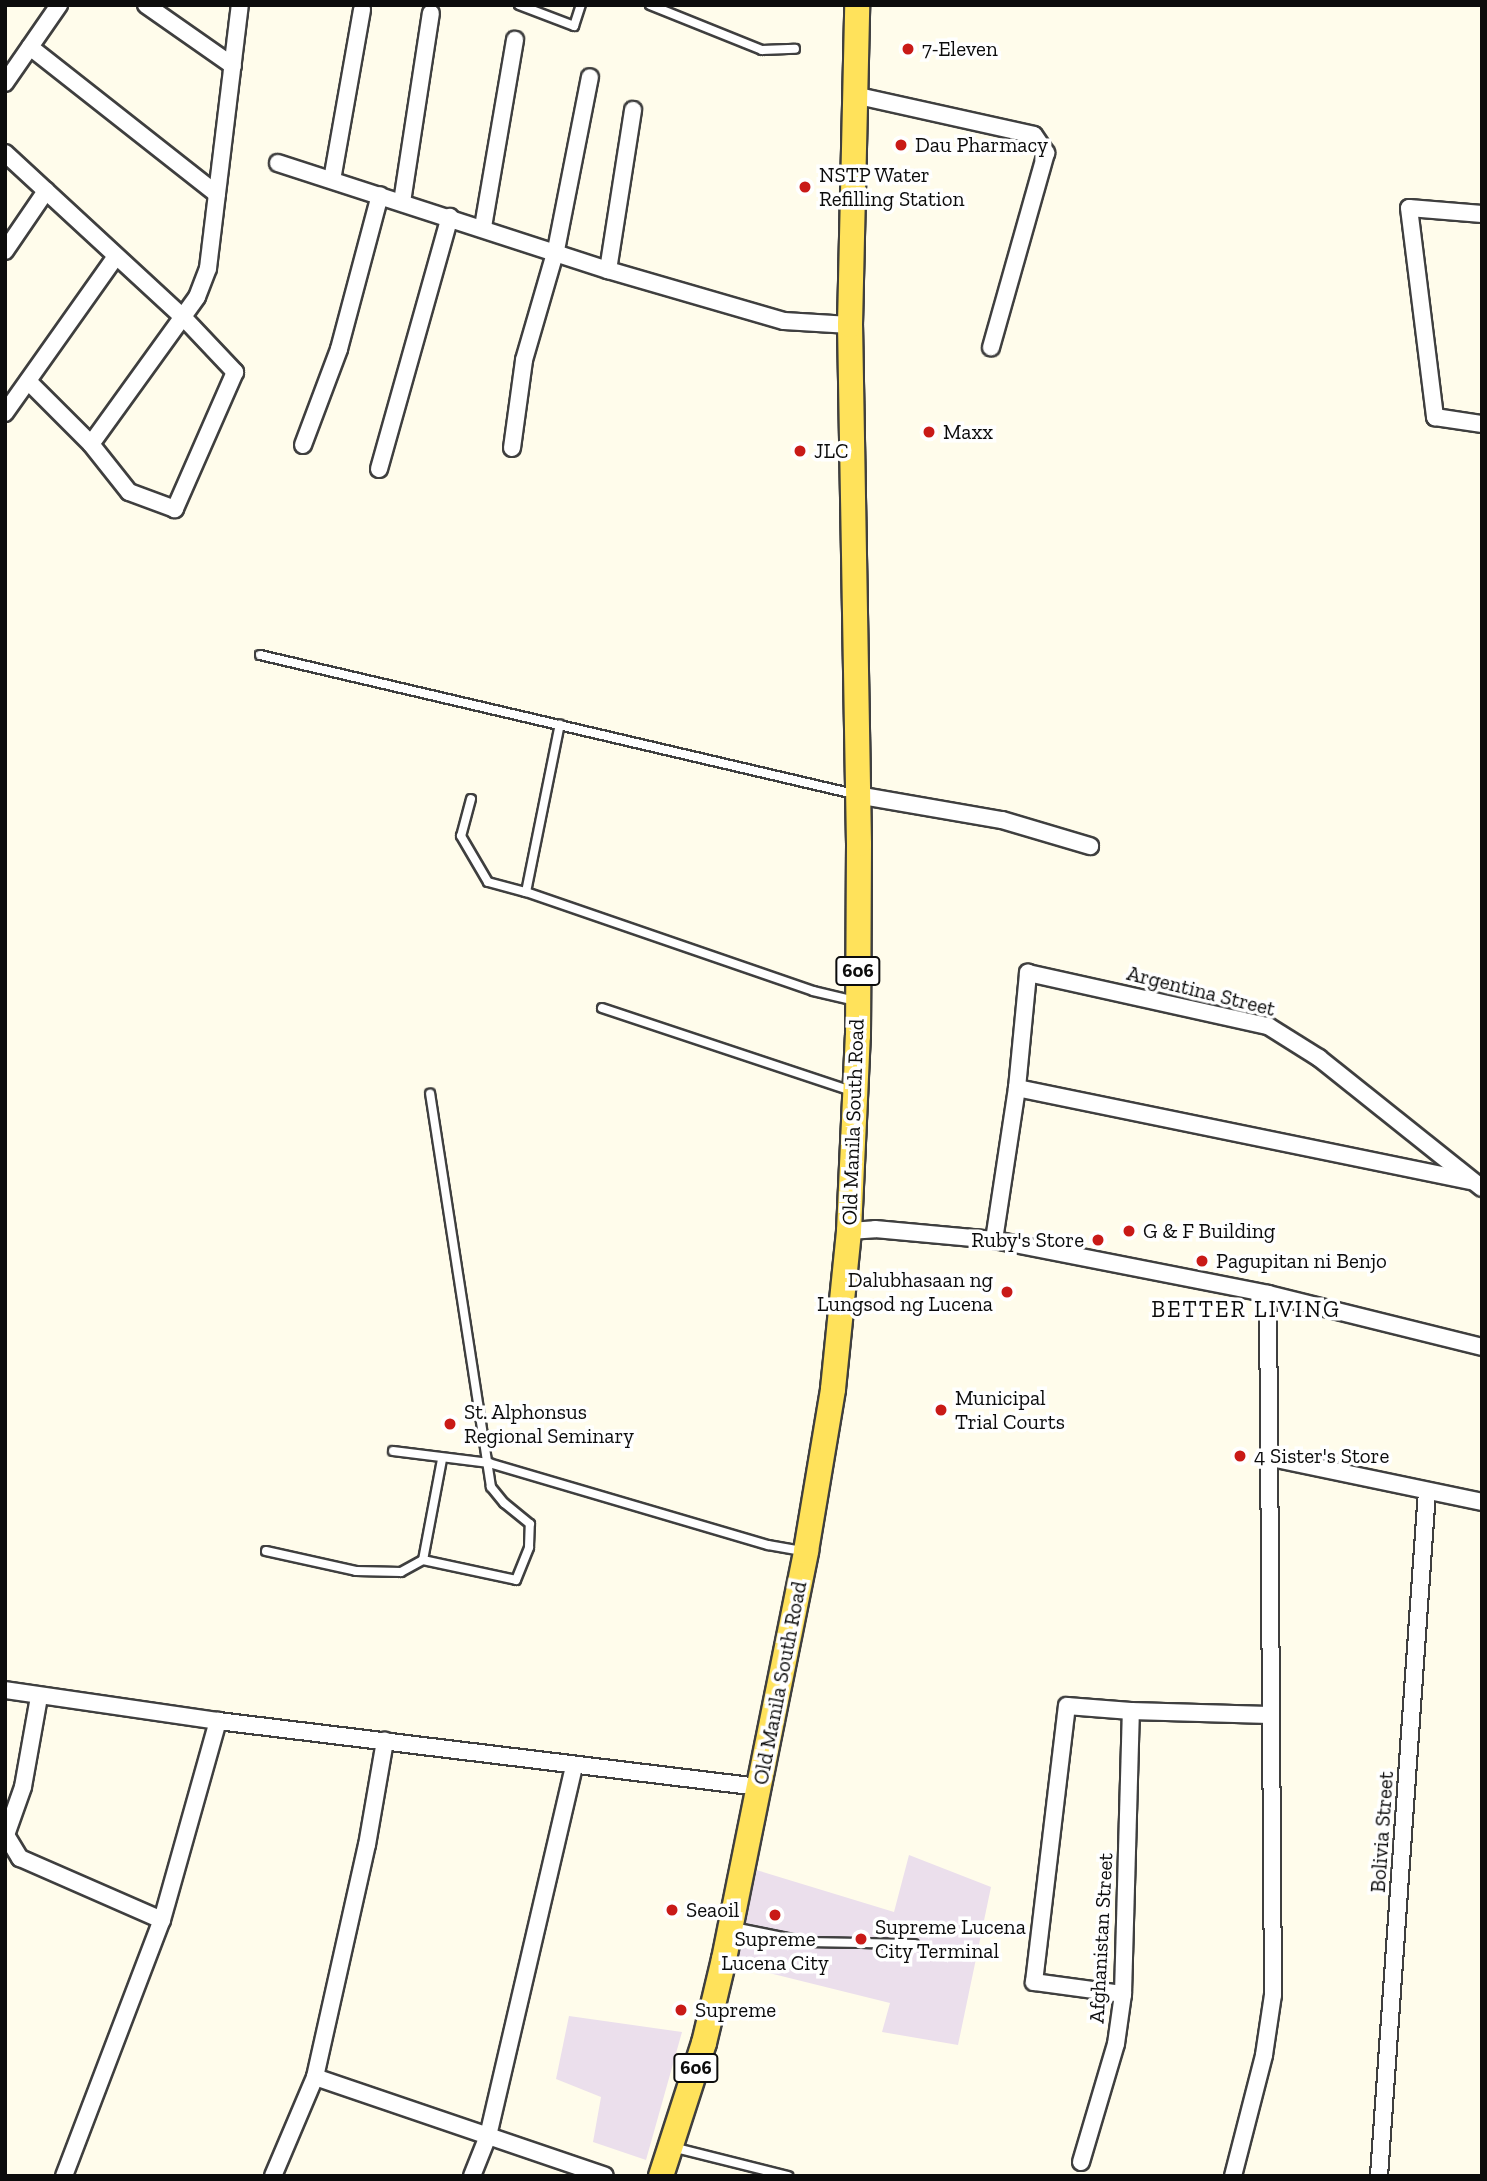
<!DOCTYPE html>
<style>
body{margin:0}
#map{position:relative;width:1487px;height:2181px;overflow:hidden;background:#fffceb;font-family:"Zilla Slab",serif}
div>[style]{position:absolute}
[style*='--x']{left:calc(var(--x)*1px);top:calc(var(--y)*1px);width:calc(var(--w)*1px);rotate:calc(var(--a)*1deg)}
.industrial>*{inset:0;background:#ebdfec}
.roads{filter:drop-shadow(2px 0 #3f3f3f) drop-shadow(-2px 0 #3f3f3f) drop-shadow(0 2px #3f3f3f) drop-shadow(0 -2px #3f3f3f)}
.lane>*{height:8px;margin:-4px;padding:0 4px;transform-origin:4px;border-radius:4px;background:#fff}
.street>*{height:16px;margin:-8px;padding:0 8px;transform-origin:8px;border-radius:8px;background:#fff}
.primary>*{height:24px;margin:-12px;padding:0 12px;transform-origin:12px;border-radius:12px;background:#ffe25b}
.dots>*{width:19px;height:19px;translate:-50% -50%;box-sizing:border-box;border:4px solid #fff;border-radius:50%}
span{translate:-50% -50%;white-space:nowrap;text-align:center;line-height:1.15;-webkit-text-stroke:7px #fff;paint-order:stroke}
.shield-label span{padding:2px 5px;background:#fff;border:2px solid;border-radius:5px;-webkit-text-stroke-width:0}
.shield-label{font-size:19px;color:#0c0c0c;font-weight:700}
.poi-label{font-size:21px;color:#0c0c0c}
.left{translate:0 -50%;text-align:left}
.right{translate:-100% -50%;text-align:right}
.street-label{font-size:21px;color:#0c0c0c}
.neighbourhood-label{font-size:23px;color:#0c0c0c;letter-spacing:2px}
.frame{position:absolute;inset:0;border:7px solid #0c0c0c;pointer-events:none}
</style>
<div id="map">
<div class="industrial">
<div style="clip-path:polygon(909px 1855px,991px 1887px,958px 2045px,882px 2032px,890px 2003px,737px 1965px,753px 1869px,894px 1912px)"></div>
<div style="clip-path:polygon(569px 2016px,682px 2032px,646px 2160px,593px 2142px,601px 2097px,556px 2079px)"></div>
</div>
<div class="roads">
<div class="lane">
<div style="--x:519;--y:5;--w:59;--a:20.9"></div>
<div style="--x:574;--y:26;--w:22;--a:-72"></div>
<div style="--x:650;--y:5;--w:121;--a:21.9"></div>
<div style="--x:762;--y:50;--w:33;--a:-2"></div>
<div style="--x:260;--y:655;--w:610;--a:13.17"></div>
<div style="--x:471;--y:799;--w:38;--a:105"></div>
<div style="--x:461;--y:836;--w:53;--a:59.6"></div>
<div style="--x:488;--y:882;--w:39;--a:15"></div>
<div style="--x:526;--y:892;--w:304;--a:19"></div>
<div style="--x:813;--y:991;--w:43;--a:13.4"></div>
<div style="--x:526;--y:892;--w:171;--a:-78.6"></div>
<div style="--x:602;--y:1008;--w:263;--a:18.4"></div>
<div style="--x:393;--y:1451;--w:97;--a:7.1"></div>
<div style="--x:489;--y:1463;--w:291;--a:16.4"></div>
<div style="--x:768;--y:1545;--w:36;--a:10"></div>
<div style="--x:266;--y:1551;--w:92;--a:12.5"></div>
<div style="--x:356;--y:1571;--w:45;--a:1.3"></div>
<div style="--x:401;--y:1572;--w:25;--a:-29"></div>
<div style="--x:423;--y:1560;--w:103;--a:-79.3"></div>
<div style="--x:423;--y:1560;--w:95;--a:12.1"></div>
<div style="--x:516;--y:1580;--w:35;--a:-68"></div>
<div style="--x:529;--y:1547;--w:23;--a:-88"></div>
<div style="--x:530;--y:1524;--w:33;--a:-141"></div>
<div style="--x:504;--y:1503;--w:21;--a:-129"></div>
<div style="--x:491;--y:1487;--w:398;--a:-98.8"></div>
<div style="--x:733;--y:1927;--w:76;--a:11.3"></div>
<div style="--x:808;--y:1942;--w:106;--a:1.1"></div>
<div style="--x:672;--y:2147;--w:120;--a:14"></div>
</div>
<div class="street">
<div style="--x:146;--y:5;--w:106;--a:35"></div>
<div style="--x:30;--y:47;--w:238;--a:38.2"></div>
<div style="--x:5;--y:83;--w:95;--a:-55.3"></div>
<div style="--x:854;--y:95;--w:184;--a:12.5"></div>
<div style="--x:1034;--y:135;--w:22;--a:56"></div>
<div style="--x:1046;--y:153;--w:202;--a:105.8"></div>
<div style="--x:5;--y:153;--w:242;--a:42.7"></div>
<div style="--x:183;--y:317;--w:76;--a:46.6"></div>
<div style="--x:235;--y:372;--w:150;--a:113.7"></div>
<div style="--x:175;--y:509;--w:49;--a:-159.7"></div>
<div style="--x:129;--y:492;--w:61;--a:-128.4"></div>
<div style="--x:91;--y:444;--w:89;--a:-135"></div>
<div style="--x:278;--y:163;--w:347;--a:18"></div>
<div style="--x:608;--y:270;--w:183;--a:16.2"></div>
<div style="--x:784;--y:321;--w:66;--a:3.5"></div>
<div style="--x:332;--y:180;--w:173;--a:-80"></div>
<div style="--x:402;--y:202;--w:191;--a:-81.3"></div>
<div style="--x:1482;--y:214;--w:73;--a:-175.3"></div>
<div style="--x:1409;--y:208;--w:211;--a:82.9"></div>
<div style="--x:1435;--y:417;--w:48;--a:8.5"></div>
<div style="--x:483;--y:227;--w:190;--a:-80.3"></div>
<div style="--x:5;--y:251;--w:73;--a:-55.7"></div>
<div style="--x:608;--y:270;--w:162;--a:-81.1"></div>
<div style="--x:5;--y:413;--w:192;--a:-54.7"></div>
<div style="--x:91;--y:444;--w:181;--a:-54.2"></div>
<div style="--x:197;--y:297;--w:31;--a:-69"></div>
<div style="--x:208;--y:268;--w:265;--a:-83.1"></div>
<div style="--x:303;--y:445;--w:103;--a:-69.4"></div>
<div style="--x:339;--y:349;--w:159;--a:-75.1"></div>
<div style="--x:512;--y:448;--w:89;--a:-82.2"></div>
<div style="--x:524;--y:360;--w:115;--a:-73.8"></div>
<div style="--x:556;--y:250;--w:176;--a:-78.9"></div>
<div style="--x:379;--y:469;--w:262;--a:-74.3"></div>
<div style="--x:857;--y:795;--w:147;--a:9.8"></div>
<div style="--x:1002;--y:820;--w:92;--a:16.5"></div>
<div style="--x:1017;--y:1088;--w:463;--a:11.6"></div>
<div style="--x:849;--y:1231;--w:26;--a:-4"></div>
<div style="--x:875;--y:1229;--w:120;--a:5.3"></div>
<div style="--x:994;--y:1240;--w:279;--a:11.1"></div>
<div style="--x:1268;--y:1294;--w:220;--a:13.9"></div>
<div style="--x:994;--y:1240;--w:154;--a:-81.4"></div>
<div style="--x:1017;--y:1088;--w:116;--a:-84.5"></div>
<div style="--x:1028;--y:973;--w:246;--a:12.5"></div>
<div style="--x:1268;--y:1026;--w:60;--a:32.1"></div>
<div style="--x:1319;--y:1058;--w:208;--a:38.6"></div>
<div style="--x:1267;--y:1457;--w:220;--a:11.8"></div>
<div style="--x:5;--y:1690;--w:215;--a:8.3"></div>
<div style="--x:218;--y:1721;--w:545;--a:6.96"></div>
<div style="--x:39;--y:1697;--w:91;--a:100.1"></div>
<div style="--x:23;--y:1787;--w:51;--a:109.5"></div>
<div style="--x:6;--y:1835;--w:27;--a:59"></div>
<div style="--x:20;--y:1858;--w:155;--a:23.6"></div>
<div style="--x:1123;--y:1994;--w:90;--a:-172.3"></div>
<div style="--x:1034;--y:1982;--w:278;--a:-83.2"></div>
<div style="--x:1067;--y:1706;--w:64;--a:4.5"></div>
<div style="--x:1131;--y:1711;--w:138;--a:1.7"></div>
<div style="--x:315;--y:2077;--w:306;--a:18.8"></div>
<div style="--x:1081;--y:2162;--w:123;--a:-73.5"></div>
<div style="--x:1116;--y:2044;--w:50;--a:-82"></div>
<div style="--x:1123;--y:1994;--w:283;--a:-88.4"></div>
<div style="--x:64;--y:2176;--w:274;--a:-69.1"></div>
<div style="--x:162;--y:1920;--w:207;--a:-74.3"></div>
<div style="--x:273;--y:2176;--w:108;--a:-67"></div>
<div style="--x:315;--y:2077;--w:238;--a:-77.4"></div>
<div style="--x:367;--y:1845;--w:106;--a:-80.2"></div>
<div style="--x:472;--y:2176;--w:43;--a:-68.2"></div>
<div style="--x:488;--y:2136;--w:381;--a:-76.9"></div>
<div style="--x:1233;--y:2176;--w:125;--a:-75.6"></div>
<div style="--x:1264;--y:2055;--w:61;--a:-81.5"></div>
<div style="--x:1273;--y:1995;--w:701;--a:-90.41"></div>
<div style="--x:1379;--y:2176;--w:687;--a:-85.99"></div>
</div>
<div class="primary">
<div style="--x:661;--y:2176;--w:140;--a:-72.1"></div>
<div style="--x:704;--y:2043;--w:86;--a:-76.6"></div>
<div style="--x:724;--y:1959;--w:416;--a:-78.6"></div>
<div style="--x:806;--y:1551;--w:164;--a:-80.5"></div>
<div style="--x:833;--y:1389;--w:159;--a:-84.2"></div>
<div style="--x:849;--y:1231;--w:195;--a:-87.4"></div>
<div style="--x:858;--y:1036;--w:192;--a:-89.7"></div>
<div style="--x:859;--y:844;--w:519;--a:-90.99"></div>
<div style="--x:850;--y:325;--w:320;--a:-88.7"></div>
</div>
</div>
<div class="dots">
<div style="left:908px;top:49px;background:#c91a17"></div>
<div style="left:901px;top:145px;background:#c91a17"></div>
<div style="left:805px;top:187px;background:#c91a17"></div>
<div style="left:929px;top:432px;background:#c91a17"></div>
<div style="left:800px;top:451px;background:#c91a17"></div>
<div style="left:1129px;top:1231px;background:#c91a17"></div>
<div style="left:1098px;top:1240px;background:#c91a17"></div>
<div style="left:1202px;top:1261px;background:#c91a17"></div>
<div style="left:1007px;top:1292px;background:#c91a17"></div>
<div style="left:941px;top:1410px;background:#c91a17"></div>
<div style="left:450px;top:1424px;background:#c91a17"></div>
<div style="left:1240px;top:1456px;background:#c91a17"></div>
<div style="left:672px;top:1910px;background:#c91a17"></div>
<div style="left:775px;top:1915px;background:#c91a17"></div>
<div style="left:861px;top:1939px;background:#c91a17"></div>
<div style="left:681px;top:2010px;background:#c91a17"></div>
</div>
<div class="shield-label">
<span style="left:858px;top:971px">606</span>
<span style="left:696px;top:2068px">606</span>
</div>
<div class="poi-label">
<span class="left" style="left:922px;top:49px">7-Eleven</span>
<span class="left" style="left:915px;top:145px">Dau Pharmacy</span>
<span class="left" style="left:819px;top:187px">NSTP Water<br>Refilling Station</span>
<span class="left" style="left:943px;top:432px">Maxx</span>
<span class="left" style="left:814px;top:451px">JLC</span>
<span class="left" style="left:1143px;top:1231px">G &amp; F Building</span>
<span class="right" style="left:1084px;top:1240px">Ruby's Store</span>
<span class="left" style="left:1216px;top:1261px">Pagupitan ni Benjo</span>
<span class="right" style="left:993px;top:1292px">Dalubhasaan ng<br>Lungsod ng Lucena</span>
<span class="left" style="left:955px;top:1410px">Municipal<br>Trial Courts</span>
<span class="left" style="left:464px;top:1424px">St. Alphonsus<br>Regional Seminary</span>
<span class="left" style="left:1254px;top:1456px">4 Sister's Store</span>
<span class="left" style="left:686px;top:1910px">Seaoil</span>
<span class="left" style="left:875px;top:1939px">Supreme Lucena<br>City Terminal</span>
<span style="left:775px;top:1951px">Supreme<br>Lucena City</span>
<span class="left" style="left:695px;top:2010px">Supreme</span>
</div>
<div class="street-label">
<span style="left:1201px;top:991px;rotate:14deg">Argentina Street</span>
<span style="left:853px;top:1122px;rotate:-88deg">Old Manila South Road</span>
<span style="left:780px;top:1683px;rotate:-79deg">Old Manila South Road</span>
<span style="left:1382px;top:1832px;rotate:-86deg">Bolivia Street</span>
<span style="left:1101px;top:1938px;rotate:-87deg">Afghanistan Street</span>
</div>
<div class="neighbourhood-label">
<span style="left:1246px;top:1309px">BETTER LIVING</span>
</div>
<div class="frame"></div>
</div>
